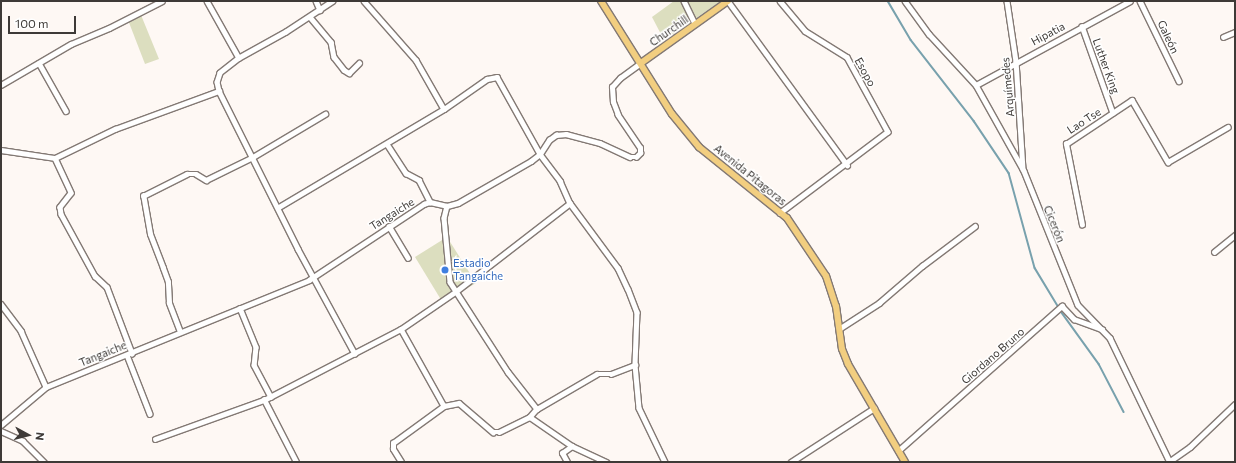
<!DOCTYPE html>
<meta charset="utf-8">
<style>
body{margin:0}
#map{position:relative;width:1236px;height:463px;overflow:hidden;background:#fef8f4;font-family:Commissioner,sans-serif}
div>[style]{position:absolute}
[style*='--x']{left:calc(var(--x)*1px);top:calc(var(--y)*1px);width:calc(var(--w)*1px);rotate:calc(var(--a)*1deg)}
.green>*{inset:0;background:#dcdebf}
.stream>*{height:1.5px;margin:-0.75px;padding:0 0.75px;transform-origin:0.75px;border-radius:0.75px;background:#78a1ad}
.roads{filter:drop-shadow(1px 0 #837974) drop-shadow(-1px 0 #837974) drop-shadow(0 1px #837974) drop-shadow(0 -1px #837974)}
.minor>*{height:4.5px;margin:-2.25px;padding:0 2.25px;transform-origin:2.25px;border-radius:2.25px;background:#fff}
.major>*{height:6px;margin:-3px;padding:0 3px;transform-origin:3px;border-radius:3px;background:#f2ce80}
.dots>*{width:11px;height:11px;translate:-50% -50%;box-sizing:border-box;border:2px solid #fff;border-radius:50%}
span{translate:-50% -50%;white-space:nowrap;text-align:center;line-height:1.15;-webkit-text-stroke:3px #fff;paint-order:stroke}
.street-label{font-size:11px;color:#3e3a37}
.shop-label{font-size:11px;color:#366cbe}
.left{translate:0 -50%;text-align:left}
.frame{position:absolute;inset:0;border:2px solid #3e3a37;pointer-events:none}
.north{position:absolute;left:8px;top:415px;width:40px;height:40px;-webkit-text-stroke:3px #fff;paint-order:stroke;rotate:97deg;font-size:11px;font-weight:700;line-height:16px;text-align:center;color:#3e3a37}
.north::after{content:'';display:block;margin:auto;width:14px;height:18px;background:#3e3a37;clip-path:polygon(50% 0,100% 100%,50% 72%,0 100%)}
.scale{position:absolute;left:8px;top:16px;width:68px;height:18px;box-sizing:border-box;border:2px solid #3e3a37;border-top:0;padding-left:5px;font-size:12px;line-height:14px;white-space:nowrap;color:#3e3a37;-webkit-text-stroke:3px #fff;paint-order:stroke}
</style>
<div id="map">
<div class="green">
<div style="clip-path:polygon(674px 1px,721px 1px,664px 40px,652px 17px)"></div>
<div style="clip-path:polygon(141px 15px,159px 59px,145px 64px,128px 20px)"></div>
<div style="clip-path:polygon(447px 237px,476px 283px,443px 303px,415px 257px)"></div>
</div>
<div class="stream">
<div style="--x:888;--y:1;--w:45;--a:59.5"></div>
<div style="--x:911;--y:40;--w:103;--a:52.1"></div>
<div style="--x:974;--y:121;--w:63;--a:56.1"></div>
<div style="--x:1009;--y:173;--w:98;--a:74.7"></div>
<div style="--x:1035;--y:268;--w:44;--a:58.8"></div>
<div style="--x:1060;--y:310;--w:67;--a:54.2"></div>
<div style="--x:1099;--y:364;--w:54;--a:62.5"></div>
</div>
<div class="roads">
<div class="minor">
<div style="--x:207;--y:1;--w:65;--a:60.7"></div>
<div style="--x:316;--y:1;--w:10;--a:66"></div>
<div style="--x:333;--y:1;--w:56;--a:146.6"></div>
<div style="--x:286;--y:32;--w:54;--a:151"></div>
<div style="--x:239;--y:58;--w:24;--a:142"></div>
<div style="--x:220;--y:73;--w:9;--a:108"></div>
<div style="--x:217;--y:82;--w:9;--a:77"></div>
<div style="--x:219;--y:91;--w:177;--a:63.4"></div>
<div style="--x:298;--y:249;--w:119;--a:61.5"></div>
<div style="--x:364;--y:1;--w:79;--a:48.6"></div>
<div style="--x:416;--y:60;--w:56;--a:60.3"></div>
<div style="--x:684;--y:1;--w:25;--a:64"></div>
<div style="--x:728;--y:1;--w:203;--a:54"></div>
<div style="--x:780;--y:1;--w:39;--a:50"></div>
<div style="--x:805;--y:31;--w:49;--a:31.8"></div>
<div style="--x:847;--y:57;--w:85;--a:61.3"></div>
<div style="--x:888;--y:132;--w:135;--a:143.1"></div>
<div style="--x:905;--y:1;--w:41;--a:54"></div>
<div style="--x:929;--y:34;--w:69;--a:47.3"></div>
<div style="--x:976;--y:85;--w:98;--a:60.8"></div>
<div style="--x:1024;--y:171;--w:144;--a:68.1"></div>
<div style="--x:1078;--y:305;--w:46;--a:45.9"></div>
<div style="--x:1110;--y:338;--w:138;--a:64.2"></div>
<div style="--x:1007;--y:1;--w:61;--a:81.5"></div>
<div style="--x:1016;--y:61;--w:108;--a:86.3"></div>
<div style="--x:1140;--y:1;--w:89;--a:64"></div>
<div style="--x:310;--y:17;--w:33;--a:50"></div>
<div style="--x:331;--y:42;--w:15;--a:79"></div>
<div style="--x:334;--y:57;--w:16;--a:52"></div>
<div style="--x:344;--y:70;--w:6;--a:31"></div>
<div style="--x:349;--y:73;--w:14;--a:-45"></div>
<div style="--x:1082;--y:26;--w:92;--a:70.4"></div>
<div style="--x:1223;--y:37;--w:13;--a:-23"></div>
<div style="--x:39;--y:63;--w:55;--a:60.6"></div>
<div style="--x:1;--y:85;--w:81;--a:-30.4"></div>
<div style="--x:71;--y:44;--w:41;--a:-22.8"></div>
<div style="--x:109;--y:28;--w:59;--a:-27"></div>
<div style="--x:976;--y:85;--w:175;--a:-28.6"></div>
<div style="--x:387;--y:144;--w:35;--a:57"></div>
<div style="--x:406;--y:173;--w:15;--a:28"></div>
<div style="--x:419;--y:180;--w:25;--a:63"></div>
<div style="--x:1;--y:150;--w:55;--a:8.4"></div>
<div style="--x:55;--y:158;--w:67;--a:-25.8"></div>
<div style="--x:115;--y:129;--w:111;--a:-20.1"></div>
<div style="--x:55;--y:158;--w:38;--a:65"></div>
<div style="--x:71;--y:193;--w:18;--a:128"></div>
<div style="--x:60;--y:207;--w:7;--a:82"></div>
<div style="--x:61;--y:214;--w:71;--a:61.3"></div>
<div style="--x:95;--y:276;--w:16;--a:43"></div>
<div style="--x:107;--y:287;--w:71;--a:69.3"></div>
<div style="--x:447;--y:206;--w:12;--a:104"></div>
<div style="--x:444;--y:218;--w:64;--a:84.6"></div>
<div style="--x:450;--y:282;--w:107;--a:57.2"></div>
<div style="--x:508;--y:372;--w:47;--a:51.9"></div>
<div style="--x:537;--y:409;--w:11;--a:131"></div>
<div style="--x:279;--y:207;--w:192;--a:-30.7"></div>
<div style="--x:444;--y:109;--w:52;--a:-34.9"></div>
<div style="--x:487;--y:79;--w:10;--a:-11"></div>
<div style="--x:497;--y:77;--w:88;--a:60.8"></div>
<div style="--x:540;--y:154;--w:34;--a:53"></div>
<div style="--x:560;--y:181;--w:24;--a:66"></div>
<div style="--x:570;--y:203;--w:81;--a:53.6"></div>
<div style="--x:618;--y:268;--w:23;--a:65"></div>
<div style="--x:628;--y:289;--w:25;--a:69"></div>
<div style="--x:637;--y:312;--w:53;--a:92.2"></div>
<div style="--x:635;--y:365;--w:43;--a:84.7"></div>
<div style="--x:639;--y:408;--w:60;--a:64.3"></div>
<div style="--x:1082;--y:225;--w:83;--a:-101.2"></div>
<div style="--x:1066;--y:144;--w:79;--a:-33.7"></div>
<div style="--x:1132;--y:100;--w:72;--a:59.9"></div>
<div style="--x:1168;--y:162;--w:69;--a:-30.3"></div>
<div style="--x:389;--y:226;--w:37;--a:59"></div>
<div style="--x:1214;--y:252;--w:27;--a:-39"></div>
<div style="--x:1;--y:304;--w:34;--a:53"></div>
<div style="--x:21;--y:331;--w:61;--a:65.9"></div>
<div style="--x:240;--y:308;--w:42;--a:67.7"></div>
<div style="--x:256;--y:347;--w:18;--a:96"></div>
<div style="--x:254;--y:365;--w:36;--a:62"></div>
<div style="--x:401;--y:329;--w:88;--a:60.8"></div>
<div style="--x:839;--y:329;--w:48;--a:-33"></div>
<div style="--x:879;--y:303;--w:57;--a:-40.7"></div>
<div style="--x:922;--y:266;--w:66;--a:-37"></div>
<div style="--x:180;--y:332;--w:31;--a:-111"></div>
<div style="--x:169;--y:303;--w:21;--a:-93"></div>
<div style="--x:168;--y:282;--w:15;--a:-110"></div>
<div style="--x:163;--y:268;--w:36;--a:-111"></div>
<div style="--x:150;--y:234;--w:39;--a:-100"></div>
<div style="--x:143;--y:196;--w:49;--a:-26.6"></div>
<div style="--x:187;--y:174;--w:9;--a:0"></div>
<div style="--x:196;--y:174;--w:12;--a:31"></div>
<div style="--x:206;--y:180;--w:52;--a:-26.1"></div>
<div style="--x:253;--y:157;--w:84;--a:-30.8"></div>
<div style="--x:127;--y:355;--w:63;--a:68.7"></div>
<div style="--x:537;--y:409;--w:69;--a:-30.3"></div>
<div style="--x:597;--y:374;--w:14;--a:0"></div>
<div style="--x:611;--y:374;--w:26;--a:-21"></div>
<div style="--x:1;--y:425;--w:59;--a:-40.2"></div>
<div style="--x:46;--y:387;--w:284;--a:-22.1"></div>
<div style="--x:309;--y:280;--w:138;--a:-33.5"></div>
<div style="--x:424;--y:204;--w:6;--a:-18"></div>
<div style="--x:430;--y:202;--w:17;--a:13"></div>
<div style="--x:447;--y:206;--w:11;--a:-15"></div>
<div style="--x:458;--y:203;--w:84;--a:-29.9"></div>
<div style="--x:531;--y:161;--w:11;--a:-38"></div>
<div style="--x:540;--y:154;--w:17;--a:-57"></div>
<div style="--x:549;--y:140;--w:9;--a:-36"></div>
<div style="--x:556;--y:135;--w:10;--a:-6"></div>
<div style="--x:566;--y:134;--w:35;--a:15"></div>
<div style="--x:600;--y:143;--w:33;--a:25"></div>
<div style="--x:630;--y:157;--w:6;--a:0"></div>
<div style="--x:636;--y:157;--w:6;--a:-45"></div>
<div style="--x:640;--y:153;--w:5;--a:-90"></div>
<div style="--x:640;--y:148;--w:40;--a:-124"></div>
<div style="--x:618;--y:115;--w:14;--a:-111"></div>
<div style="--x:613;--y:102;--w:15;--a:-94"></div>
<div style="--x:612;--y:87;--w:12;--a:-48"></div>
<div style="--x:620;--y:78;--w:26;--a:-36"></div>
<div style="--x:1;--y:431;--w:24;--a:24"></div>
<div style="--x:23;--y:441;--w:30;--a:45"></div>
<div style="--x:155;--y:439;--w:116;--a:-19.7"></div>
<div style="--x:898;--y:451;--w:219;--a:-41.5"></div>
<div style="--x:1062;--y:306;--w:18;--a:47"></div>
<div style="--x:1074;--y:319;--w:30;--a:20"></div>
<div style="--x:1170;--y:461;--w:24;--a:-35"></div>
<div style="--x:1190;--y:447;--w:62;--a:-43.7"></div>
<div style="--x:296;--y:462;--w:70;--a:-117.3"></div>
<div style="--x:264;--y:400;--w:154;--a:-27.4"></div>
<div style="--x:401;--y:329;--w:65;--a:-34.4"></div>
<div style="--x:455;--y:292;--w:145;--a:-37.7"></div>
<div style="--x:401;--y:462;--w:15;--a:-122"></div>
<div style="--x:393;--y:449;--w:6;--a:-90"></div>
<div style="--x:393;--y:443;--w:63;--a:-36"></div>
<div style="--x:444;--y:406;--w:15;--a:-11"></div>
<div style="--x:459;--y:403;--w:45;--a:40.5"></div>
<div style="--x:493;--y:432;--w:6;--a:0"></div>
<div style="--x:499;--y:432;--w:34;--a:-26"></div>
<div style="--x:530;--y:417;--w:51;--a:34.6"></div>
<div style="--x:572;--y:446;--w:38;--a:25"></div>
<div style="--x:567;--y:462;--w:10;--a:-119"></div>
<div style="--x:562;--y:453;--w:12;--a:-35"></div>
<div style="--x:791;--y:462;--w:99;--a:-33"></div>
</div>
<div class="major">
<div style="--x:601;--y:1;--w:133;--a:57.9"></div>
<div style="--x:672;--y:114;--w:43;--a:50.7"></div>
<div style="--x:699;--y:147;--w:113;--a:38.9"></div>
<div style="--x:787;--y:218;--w:70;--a:56.1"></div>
<div style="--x:826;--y:276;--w:32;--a:72"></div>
<div style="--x:836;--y:306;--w:43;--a:82.1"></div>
<div style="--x:842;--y:349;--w:16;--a:68"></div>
<div style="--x:848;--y:364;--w:113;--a:59.8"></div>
<div style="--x:641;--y:63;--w:107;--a:-35.5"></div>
</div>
</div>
<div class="dots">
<div style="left:445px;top:270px;background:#3f7fe0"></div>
</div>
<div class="street-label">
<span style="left:669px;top:31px;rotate:-35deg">Churchill</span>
<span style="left:1048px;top:34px;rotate:-28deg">Hipatia</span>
<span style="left:1168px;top:37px;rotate:65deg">Galeón</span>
<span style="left:1106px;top:66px;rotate:70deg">Luther King</span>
<span style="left:865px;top:72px;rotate:61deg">Esopo</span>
<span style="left:1008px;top:87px;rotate:-95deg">Arquímedes</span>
<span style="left:1084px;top:121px;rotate:-33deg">Lao Tse</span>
<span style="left:750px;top:175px;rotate:39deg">Avenida Pitagoras</span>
<span style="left:392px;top:214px;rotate:-32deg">Tangaiche</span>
<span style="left:1054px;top:224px;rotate:68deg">Cicerón</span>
<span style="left:103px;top:354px;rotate:-22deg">Tangaiche</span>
<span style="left:993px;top:356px;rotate:-41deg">Giordano Bruno</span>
</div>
<div class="shop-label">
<span class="left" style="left:453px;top:270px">Estadio<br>Tangaiche</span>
</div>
<div class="frame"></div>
<div class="north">N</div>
<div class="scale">100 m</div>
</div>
